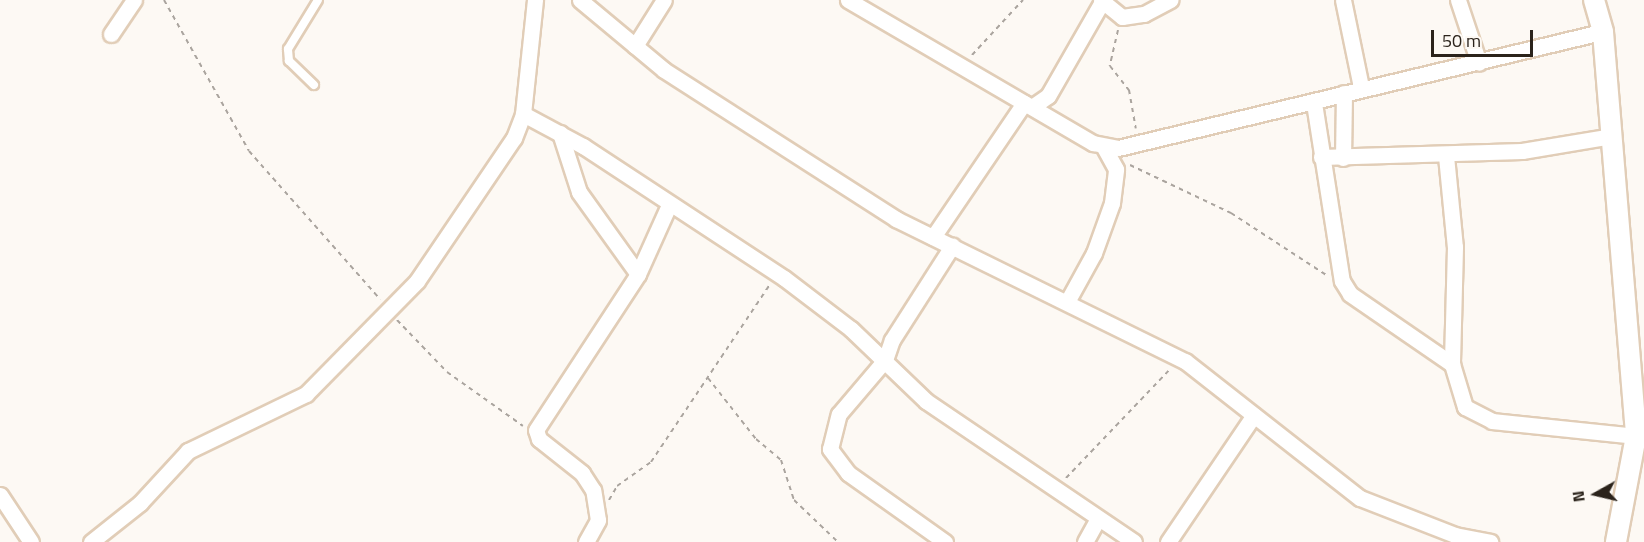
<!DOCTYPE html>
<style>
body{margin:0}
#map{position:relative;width:1644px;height:542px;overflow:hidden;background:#fdf9f4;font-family:"Titillium Web",sans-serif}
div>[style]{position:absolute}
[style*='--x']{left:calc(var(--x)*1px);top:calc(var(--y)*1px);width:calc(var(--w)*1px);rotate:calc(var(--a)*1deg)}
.path>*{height:2px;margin-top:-1px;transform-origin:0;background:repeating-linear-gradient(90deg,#aaa49e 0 4.5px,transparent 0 9px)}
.roads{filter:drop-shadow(2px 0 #e1cdb7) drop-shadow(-2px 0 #e1cdb7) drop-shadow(0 2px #e1cdb7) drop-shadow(0 -2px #e1cdb7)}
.service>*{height:8px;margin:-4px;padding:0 4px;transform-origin:4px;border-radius:4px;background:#fff}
.minor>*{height:15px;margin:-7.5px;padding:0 7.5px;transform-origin:7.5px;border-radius:7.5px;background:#fff}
.tertiary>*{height:20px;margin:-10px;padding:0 10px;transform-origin:10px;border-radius:10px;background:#fff}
span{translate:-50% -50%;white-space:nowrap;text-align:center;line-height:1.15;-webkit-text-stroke:4.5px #fdf9f4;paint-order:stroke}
.north{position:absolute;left:1566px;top:464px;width:60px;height:60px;-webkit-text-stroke:4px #fdf9f4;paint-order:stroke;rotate:262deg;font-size:16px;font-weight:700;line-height:24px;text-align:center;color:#2b231b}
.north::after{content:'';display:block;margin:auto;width:21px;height:27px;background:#2b231b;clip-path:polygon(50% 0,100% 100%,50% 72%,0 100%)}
.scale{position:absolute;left:1431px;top:30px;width:102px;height:27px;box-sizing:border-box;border:3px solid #2b231b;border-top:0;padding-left:8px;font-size:18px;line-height:21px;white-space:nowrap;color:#2b231b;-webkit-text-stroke:4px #fdf9f4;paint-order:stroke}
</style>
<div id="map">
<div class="path">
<div style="--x:164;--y:0;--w:173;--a:60.6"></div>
<div style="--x:249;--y:151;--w:198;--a:48.5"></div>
<div style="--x:1118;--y:30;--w:37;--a:103"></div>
<div style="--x:1110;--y:66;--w:31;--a:52"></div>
<div style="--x:1129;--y:90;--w:39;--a:80"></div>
<div style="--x:972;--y:55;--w:75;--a:-47.2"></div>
<div style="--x:1130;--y:165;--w:112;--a:25.4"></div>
<div style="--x:1231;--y:213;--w:113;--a:33.1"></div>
<div style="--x:397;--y:320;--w:72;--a:46.1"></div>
<div style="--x:447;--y:372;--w:93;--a:35.4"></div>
<div style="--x:708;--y:378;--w:78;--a:51.8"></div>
<div style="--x:756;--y:439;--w:33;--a:40"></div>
<div style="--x:781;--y:460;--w:42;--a:72"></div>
<div style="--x:794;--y:500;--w:61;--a:43.7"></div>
<div style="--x:1066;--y:478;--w:151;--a:-46.3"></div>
<div style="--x:609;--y:500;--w:16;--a:-60"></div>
<div style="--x:617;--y:486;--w:42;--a:-35.2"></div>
<div style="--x:651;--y:462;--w:212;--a:-56.2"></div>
</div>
<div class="roads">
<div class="service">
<div style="--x:314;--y:85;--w:35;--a:-136"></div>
<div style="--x:289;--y:61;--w:12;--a:-95"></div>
<div style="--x:288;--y:49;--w:57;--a:-58.5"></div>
</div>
<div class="minor">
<div style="--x:580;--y:0;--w:109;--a:39.8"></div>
<div style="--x:664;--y:70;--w:276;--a:32.7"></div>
<div style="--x:896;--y:219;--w:322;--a:26.2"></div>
<div style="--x:1185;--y:361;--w:222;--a:38.1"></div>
<div style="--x:1360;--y:498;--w:102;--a:21.3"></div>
<div style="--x:1455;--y:535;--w:36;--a:11"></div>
<div style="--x:848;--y:0;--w:284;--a:30.3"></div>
<div style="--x:1093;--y:143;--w:25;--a:11"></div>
<div style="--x:1118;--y:148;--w:499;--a:-13.5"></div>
<div style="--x:1101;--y:0;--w:27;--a:39"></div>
<div style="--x:1122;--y:17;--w:22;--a:-8"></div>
<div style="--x:1144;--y:14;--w:30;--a:-28"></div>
<div style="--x:1343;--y:0;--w:89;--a:78.3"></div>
<div style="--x:1458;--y:0;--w:66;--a:71.6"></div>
<div style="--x:111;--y:34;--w:41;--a:-55.9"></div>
<div style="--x:635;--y:46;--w:54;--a:-57.8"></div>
<div style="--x:1314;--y:103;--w:180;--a:81.1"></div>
<div style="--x:1342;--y:281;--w:15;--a:58"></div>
<div style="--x:1350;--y:294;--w:124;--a:34.5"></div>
<div style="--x:1032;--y:107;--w:19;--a:-35"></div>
<div style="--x:1048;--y:96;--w:111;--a:-60.2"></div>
<div style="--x:523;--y:114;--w:68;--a:28.1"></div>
<div style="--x:583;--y:146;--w:240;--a:33.3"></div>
<div style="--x:784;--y:278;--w:84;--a:37.3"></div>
<div style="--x:851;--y:329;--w:104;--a:43.8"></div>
<div style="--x:926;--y:401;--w:251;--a:34.1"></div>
<div style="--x:560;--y:133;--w:62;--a:72.1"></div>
<div style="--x:579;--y:192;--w:101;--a:54.3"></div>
<div style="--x:1446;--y:156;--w:91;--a:84.4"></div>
<div style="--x:1455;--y:247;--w:117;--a:91.5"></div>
<div style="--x:1452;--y:364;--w:45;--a:73.2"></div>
<div style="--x:1465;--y:407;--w:30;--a:27"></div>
<div style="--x:1492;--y:421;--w:145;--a:5.9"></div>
<div style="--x:1321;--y:157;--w:201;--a:-1.7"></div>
<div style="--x:1522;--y:151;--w:92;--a:-9.4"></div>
<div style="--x:1343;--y:158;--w:65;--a:-89.1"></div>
<div style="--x:933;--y:237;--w:162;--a:-55.8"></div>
<div style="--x:1067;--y:302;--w:56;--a:-61.1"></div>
<div style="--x:1094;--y:253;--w:53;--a:-70.2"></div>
<div style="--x:1112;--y:203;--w:34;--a:-83"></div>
<div style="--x:1116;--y:169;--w:25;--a:-119"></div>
<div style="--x:0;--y:495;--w:56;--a:56.6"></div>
<div style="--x:91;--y:542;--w:63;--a:-38.5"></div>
<div style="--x:140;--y:503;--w:71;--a:-47.3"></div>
<div style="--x:188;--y:451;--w:131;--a:-25.8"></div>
<div style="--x:306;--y:394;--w:158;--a:-45.5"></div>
<div style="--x:417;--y:281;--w:173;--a:-55.9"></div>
<div style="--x:514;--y:138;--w:26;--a:-69"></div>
<div style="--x:523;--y:114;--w:115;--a:-84"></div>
<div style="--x:586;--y:542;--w:25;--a:-61"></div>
<div style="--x:598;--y:520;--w:30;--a:-99"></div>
<div style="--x:593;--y:490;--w:20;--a:-123"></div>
<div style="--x:582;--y:473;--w:55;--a:-141.7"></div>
<div style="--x:539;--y:439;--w:9;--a:-108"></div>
<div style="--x:536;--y:430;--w:186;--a:-56.8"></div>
<div style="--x:638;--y:274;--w:76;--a:-65.8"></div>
<div style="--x:945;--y:542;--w:119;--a:-144.6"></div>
<div style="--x:848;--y:473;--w:30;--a:-127"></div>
<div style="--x:830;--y:449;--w:36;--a:-76"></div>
<div style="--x:839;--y:414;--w:71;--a:-49.6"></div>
<div style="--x:885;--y:360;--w:21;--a:-71"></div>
<div style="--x:892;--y:340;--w:112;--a:-57.4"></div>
<div style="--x:1085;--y:542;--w:26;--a:-61"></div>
<div style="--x:1168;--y:542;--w:153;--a:-55.9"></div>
</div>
<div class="tertiary">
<div style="--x:1594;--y:0;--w:33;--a:74"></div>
<div style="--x:1603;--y:32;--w:405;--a:85.3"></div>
<div style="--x:1636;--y:436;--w:108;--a:100.7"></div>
</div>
</div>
<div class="north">N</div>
<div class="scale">50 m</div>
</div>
